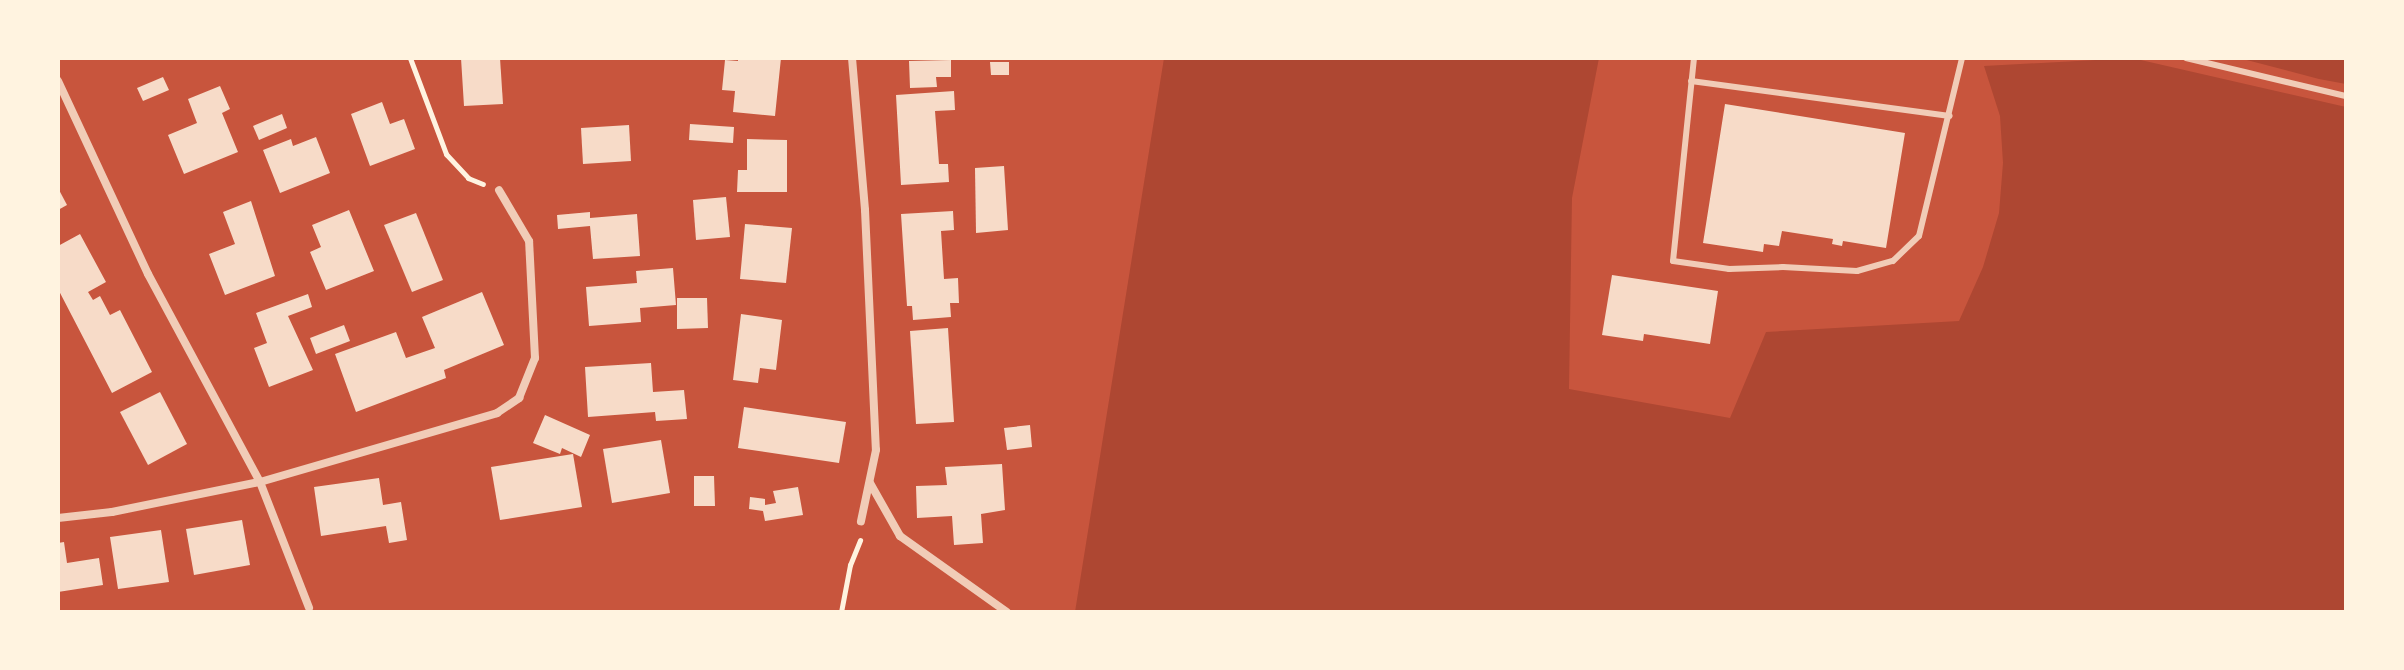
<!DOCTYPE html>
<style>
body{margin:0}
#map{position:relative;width:2404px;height:670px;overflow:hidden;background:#c8553d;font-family:"Sofia Sans Condensed",sans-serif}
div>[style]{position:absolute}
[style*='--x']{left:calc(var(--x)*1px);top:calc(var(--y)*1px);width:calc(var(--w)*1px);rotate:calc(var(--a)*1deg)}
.green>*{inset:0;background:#ae4732}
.building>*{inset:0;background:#f7dbc8}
.path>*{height:5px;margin:-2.5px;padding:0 2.5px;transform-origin:2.5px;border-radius:2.5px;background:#fff3e0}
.service>*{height:6px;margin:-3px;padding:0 3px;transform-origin:3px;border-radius:3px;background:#f1ccb7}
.minor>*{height:8px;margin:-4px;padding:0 4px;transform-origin:4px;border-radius:4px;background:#f1ccb7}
span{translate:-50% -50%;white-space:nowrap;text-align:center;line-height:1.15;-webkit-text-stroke:7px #fff3e0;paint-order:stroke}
.frame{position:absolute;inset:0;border:60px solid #fff3e0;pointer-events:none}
</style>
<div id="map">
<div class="green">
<div style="clip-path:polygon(1164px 58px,1599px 58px,1572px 198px,1569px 389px,1730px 418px,1766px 332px,1959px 321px,1983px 267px,1999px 213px,2003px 163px,2000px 116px,1984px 66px,2132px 58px,2346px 107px,2346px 612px,1075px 612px)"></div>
<div style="clip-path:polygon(2239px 58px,2346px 58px,2346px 84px,2319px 79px)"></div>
</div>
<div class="building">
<div style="clip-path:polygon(461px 58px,500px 58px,503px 104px,464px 106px)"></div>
<div style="clip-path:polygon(738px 58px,781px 58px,775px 116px,733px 112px,735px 91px,722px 90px,725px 60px,738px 61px)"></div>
<div style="clip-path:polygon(951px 60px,951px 77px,936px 77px,937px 87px,910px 88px,909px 61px)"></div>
<div style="clip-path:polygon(990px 62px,1009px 62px,1009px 75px,991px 75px)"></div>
<div style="clip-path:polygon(163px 77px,169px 90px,143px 101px,137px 88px)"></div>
<div style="clip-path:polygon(220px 86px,230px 109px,222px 113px,238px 152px,184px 174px,168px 135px,197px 123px,188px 99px)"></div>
<div style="clip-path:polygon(954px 91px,955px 110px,935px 111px,939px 164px,948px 164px,949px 182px,901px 185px,896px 95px)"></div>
<div style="clip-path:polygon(382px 102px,390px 124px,404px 119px,415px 149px,370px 166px,351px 114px)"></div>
<div style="clip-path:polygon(1725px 104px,1905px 133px,1886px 248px,1843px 241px,1842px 246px,1832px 244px,1833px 239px,1782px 231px,1779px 246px,1764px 244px,1763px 252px,1703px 243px)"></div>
<div style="clip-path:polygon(282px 114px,287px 128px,259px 140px,253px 126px)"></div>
<div style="clip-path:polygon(690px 124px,734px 127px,733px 143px,689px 140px)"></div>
<div style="clip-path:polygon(629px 125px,631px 161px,583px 164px,581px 128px)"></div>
<div style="clip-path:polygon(316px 137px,330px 173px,280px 193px,263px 150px,291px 139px,293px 146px)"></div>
<div style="clip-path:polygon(747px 139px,787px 140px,787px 192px,737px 192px,738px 170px,747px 170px)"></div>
<div style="clip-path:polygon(1004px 166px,1008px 230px,976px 233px,975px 168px)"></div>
<div style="clip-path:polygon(58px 188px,67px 205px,58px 210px)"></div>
<div style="clip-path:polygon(726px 197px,730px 237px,696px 240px,693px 200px)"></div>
<div style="clip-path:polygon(251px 201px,275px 276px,225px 295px,209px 254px,235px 244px,223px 212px)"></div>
<div style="clip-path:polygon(349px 210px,374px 271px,326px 290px,310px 252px,321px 247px,312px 225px)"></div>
<div style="clip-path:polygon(953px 211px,954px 230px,941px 231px,944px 279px,958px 278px,959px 303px,950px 303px,951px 317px,913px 320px,912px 306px,907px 306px,901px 214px)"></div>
<div style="clip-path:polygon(590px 212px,590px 218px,637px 214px,640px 256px,593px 259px,590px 226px,558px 229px,557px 215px)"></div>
<div style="clip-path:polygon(416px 213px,443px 280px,412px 292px,384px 225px)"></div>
<div style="clip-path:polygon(745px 224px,792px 228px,786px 283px,740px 279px)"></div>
<div style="clip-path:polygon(80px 234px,106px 282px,88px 292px,93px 300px,100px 296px,110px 315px,120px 310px,152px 372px,112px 393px,58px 289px,58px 246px)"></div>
<div style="clip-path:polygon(673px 268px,676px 305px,640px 308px,641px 322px,589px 326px,586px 287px,637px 283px,636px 271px)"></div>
<div style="clip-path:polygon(1612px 275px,1718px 291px,1710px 344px,1644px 334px,1643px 341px,1602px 335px)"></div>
<div style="clip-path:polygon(482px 292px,504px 345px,444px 370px,446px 378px,356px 412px,335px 354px,396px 332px,406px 358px,435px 348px,422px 317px)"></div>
<div style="clip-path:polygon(308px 294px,312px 307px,288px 316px,313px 370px,269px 387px,254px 348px,267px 343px,256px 313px)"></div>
<div style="clip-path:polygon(677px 298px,707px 298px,708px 328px,677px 329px)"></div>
<div style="clip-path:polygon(741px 314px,782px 320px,776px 370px,760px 368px,758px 383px,733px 380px)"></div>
<div style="clip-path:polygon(344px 325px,350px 341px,316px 354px,310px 338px)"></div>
<div style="clip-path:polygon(948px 328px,954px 422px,916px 424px,910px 331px)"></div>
<div style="clip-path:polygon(651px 363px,653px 392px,684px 390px,687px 419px,656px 421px,655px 412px,588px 417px,585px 367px)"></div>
<div style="clip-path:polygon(160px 392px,187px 444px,148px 465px,120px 412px)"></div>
<div style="clip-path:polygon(744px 407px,846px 422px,839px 463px,738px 448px)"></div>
<div style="clip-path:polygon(545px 415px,590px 435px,581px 457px,562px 448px,560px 454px,533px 443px)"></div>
<div style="clip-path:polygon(1030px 425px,1032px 447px,1007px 450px,1004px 428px)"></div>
<div style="clip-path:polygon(661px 440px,670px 493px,612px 503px,603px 449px)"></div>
<div style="clip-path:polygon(573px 454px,582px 507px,500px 520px,491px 467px)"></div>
<div style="clip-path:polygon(1002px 464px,1005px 510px,981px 514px,983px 543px,954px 545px,952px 516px,917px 518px,916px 486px,947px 485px,945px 467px)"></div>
<div style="clip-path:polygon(694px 476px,714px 476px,715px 506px,694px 506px)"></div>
<div style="clip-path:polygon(379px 478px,383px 505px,401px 502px,407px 540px,389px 543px,386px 526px,321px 536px,314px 487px)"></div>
<div style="clip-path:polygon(798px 487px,803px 515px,765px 521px,763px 511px,749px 509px,750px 497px,765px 499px,765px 505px,776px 503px,773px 491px)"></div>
<div style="clip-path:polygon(242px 520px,250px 565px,194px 575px,186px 529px)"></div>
<div style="clip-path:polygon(161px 530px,169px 582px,118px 589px,110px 537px)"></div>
<div style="clip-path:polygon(64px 542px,67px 563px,99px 558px,103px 585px,58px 592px,58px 543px)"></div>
</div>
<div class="path">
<div style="--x:410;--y:58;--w:103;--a:69.4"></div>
<div style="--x:446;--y:154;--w:33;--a:47"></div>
<div style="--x:468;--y:178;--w:16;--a:22"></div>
<div style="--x:841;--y:612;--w:48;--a:-79.2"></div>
<div style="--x:850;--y:565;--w:27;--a:-68"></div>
</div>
<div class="service">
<div style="--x:1694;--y:58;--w:204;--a:95.9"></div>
<div style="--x:1673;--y:261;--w:57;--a:8.1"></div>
<div style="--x:1729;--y:269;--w:54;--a:-2.1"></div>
<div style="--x:1783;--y:267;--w:74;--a:3.1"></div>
<div style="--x:1857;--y:271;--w:37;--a:-16"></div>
<div style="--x:1893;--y:261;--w:36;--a:-44"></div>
<div style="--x:1919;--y:236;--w:183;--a:-76.4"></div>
<div style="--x:2186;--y:58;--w:164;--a:13.4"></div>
<div style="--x:1691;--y:81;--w:261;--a:7.7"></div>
</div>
<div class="minor">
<div style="--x:852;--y:58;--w:153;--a:85.1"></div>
<div style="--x:865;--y:210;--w:240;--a:87.4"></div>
<div style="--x:876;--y:450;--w:73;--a:101.9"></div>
<div style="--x:58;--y:81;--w:213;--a:65"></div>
<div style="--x:148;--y:274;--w:236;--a:61.7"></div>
<div style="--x:260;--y:482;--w:135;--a:68.7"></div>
<div style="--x:870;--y:483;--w:61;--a:60.5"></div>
<div style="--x:900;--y:536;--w:131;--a:35.4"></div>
<div style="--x:58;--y:518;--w:54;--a:-6.3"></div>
<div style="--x:112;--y:512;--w:151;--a:-11.5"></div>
<div style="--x:260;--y:482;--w:247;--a:-16.2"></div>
<div style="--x:497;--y:413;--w:27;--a:-34"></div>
<div style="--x:519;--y:398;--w:43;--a:-68.2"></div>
<div style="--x:535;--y:358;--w:117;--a:-92.9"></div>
<div style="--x:529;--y:241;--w:59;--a:-120.5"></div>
</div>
<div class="frame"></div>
</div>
